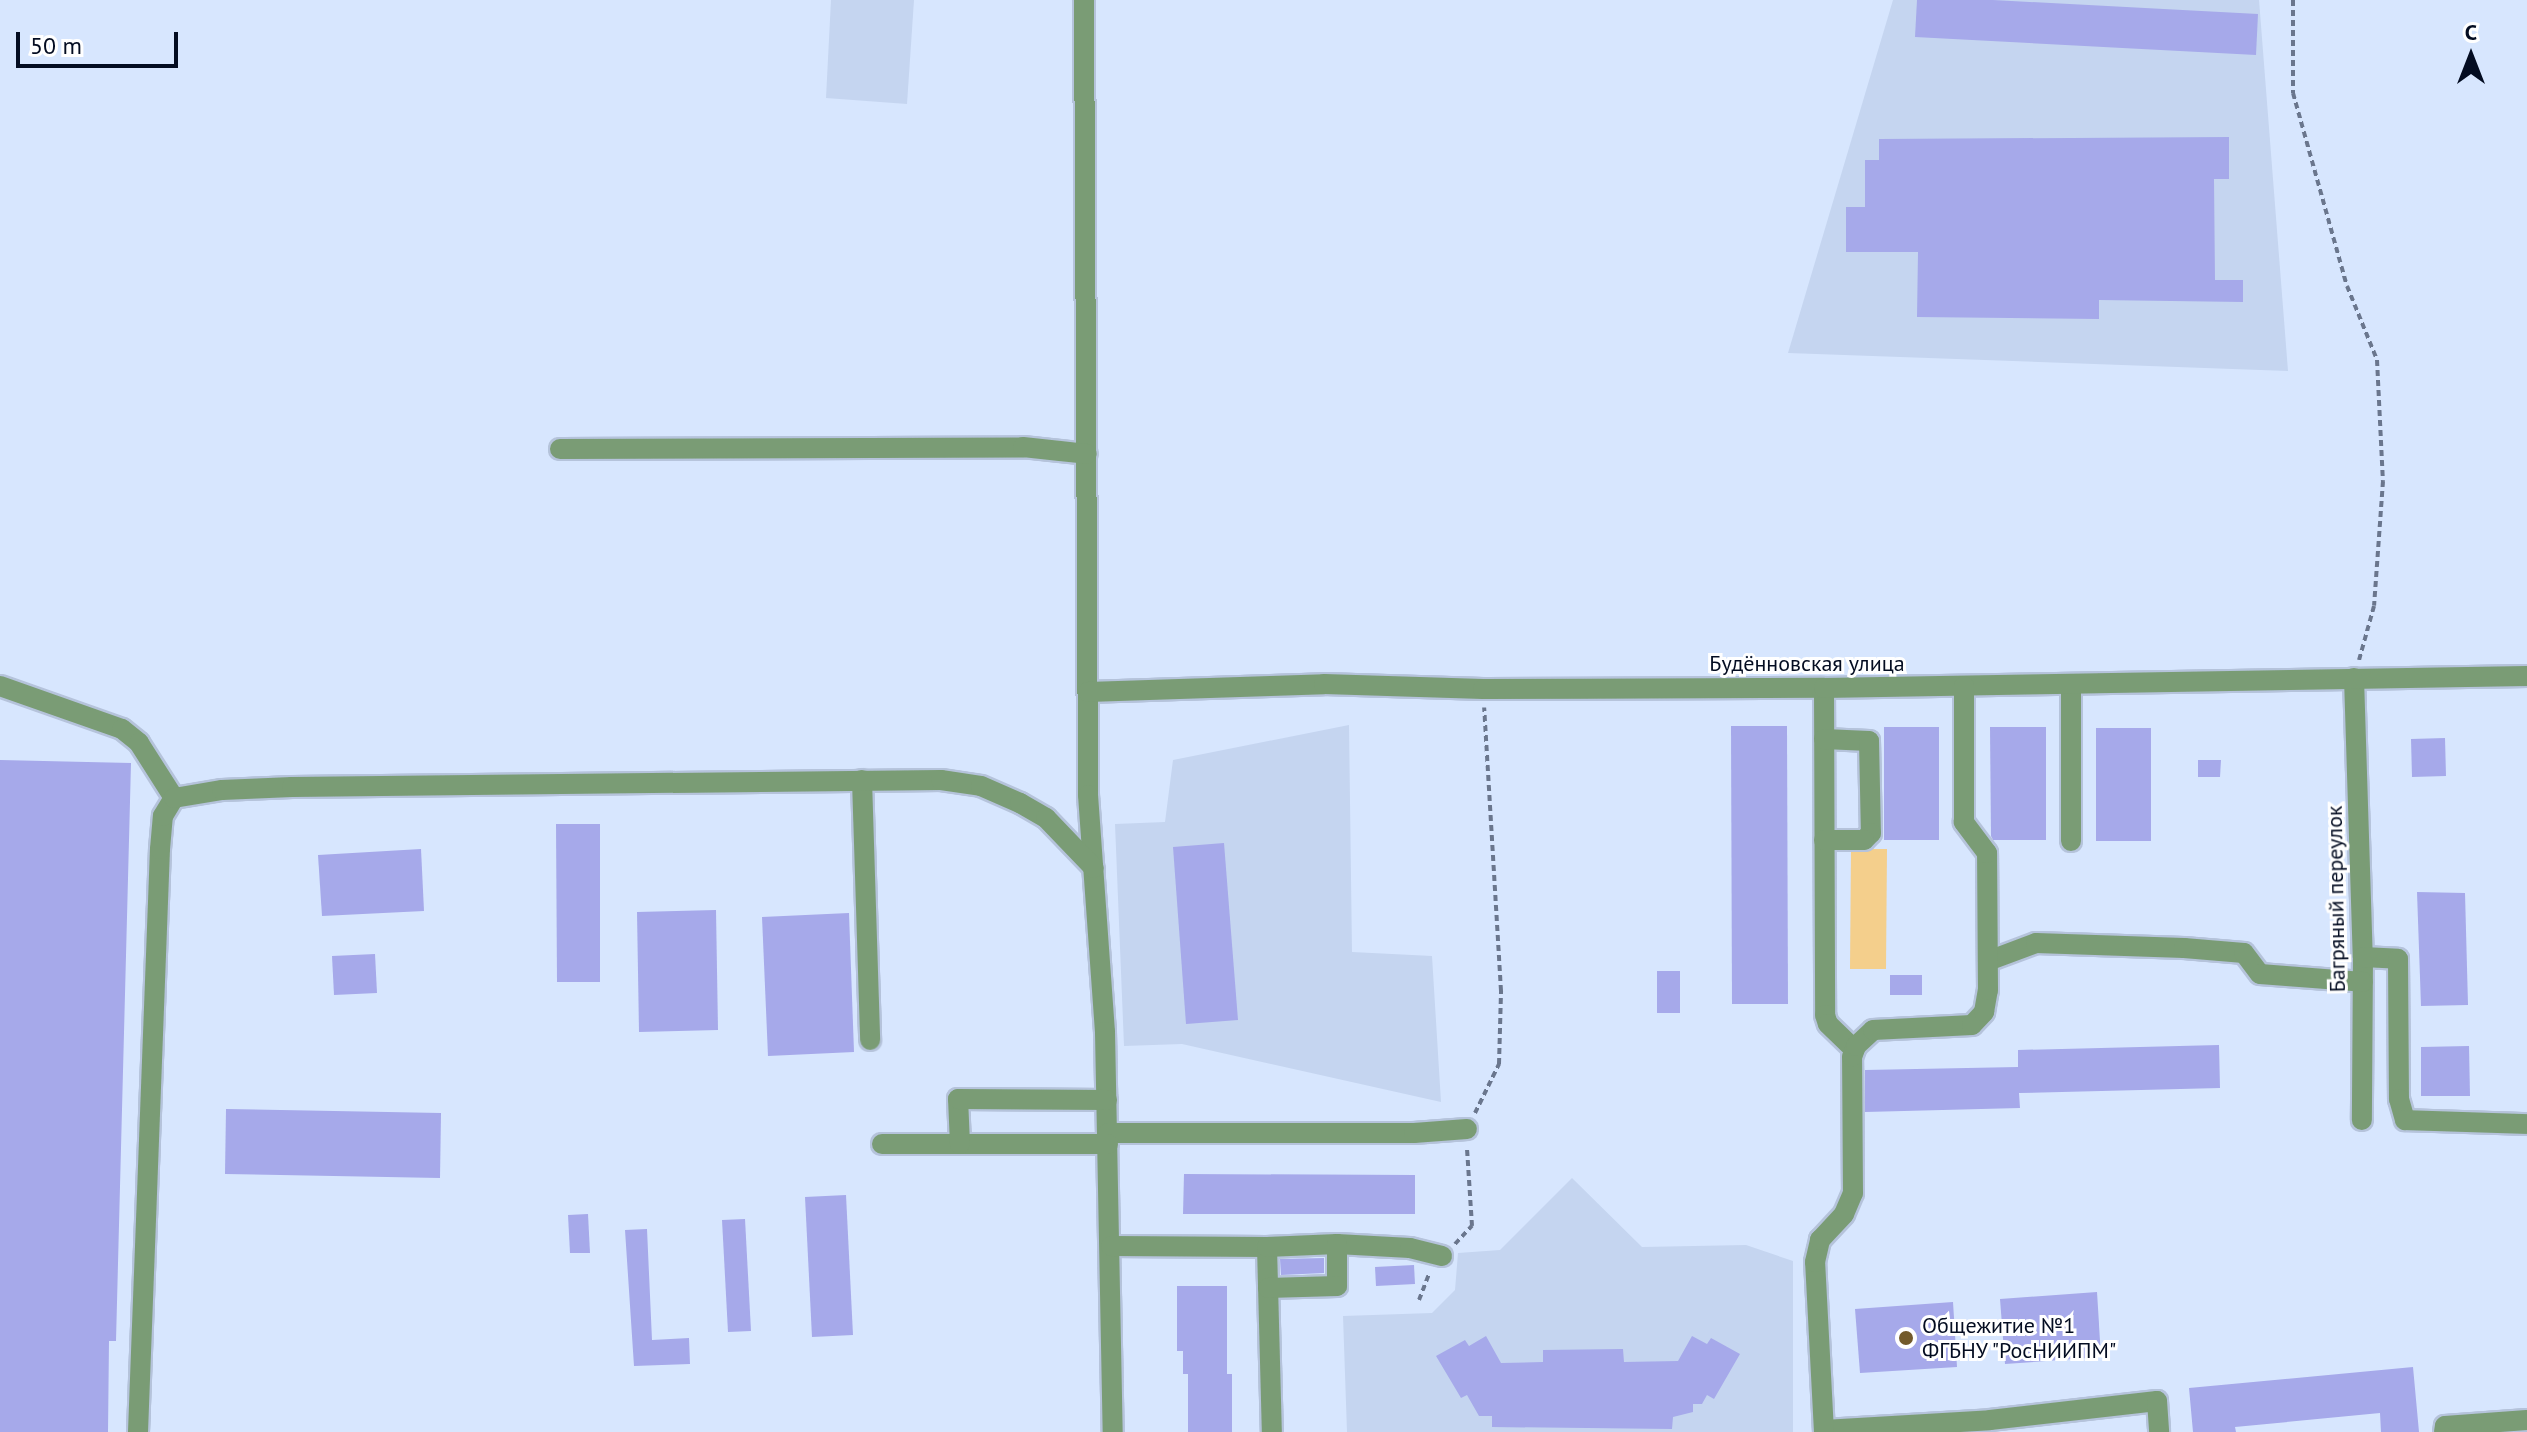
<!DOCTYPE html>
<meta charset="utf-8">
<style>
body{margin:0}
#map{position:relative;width:2527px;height:1432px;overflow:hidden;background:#d7e6fe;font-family:"PT Sans",sans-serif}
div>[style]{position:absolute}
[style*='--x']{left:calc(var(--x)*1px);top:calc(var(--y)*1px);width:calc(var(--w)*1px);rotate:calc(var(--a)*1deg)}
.built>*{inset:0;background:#c5d5f0}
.green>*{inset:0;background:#f4cf8c}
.building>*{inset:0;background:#a6a9ea}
.path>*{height:4px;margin-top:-2px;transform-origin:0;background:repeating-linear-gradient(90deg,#6a768d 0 6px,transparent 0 10px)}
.roads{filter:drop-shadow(2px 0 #b5c3db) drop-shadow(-2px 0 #b5c3db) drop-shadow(0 2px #b5c3db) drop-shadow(0 -2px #b5c3db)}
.minor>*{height:20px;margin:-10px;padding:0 10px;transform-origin:10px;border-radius:10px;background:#7a9c75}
.dots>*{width:22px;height:22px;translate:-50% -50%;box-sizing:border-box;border:4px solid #fff;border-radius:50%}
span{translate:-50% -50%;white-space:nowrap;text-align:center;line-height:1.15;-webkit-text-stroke:6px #fff;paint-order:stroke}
.street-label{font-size:22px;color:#030c21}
.poi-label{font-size:22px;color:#030c21}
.left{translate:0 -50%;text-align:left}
.north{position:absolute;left:2431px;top:16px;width:80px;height:80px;-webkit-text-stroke:6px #fff;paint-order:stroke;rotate:0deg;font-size:22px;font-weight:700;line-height:32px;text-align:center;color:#030c21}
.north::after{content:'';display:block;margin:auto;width:28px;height:36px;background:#030c21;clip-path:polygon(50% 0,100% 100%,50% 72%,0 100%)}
.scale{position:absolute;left:16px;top:32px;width:162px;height:36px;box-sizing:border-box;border:4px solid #030c21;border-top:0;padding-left:10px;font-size:24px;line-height:28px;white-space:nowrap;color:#030c21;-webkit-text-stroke:6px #fff;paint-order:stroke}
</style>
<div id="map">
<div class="built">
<div style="clip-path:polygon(831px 0,914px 0,907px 104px,826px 98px)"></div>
<div style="clip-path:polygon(1893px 0,2259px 0,2288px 371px,1788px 353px)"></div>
<div style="clip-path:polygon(1349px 725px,1352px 952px,1432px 956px,1441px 1102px,1182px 1044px,1124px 1046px,1115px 824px,1165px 822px,1173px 760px)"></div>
<div style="clip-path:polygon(1572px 1178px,1642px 1247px,1746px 1245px,1793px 1261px,1793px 1432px,1347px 1432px,1343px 1316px,1432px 1313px,1455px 1290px,1458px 1253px,1500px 1250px)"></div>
</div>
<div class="green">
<div style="clip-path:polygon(1851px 849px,1887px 849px,1886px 969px,1850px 969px)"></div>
</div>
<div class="building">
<div style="clip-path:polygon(1917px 0,1993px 0,2258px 14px,2256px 55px,1915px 37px)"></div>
<div style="clip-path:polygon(2229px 137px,2229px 179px,2214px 179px,2215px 280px,2243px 280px,2243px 302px,2099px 300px,2099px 319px,1917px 317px,1918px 252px,1846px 252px,1846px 207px,1865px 207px,1865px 160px,1879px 160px,1879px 139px)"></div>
<div style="clip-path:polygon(1731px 726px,1787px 726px,1788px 1004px,1732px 1004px)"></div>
<div style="clip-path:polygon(1884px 727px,1939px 727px,1939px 840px,1884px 840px)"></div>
<div style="clip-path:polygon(1990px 727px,2046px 727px,2046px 840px,1993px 840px,1991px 836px)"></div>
<div style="clip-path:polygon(2096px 728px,2151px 728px,2151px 841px,2096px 841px)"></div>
<div style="clip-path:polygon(2445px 738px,2446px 776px,2412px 777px,2411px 739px)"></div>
<div style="clip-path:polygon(0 760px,131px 763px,116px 1341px,109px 1341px,108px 1432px,0 1432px)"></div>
<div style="clip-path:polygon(2198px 760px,2221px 760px,2220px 777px,2198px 777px)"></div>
<div style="clip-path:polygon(556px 824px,600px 824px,600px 982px,557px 982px)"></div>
<div style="clip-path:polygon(1224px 843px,1238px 1020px,1186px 1024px,1173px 847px)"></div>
<div style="clip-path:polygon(421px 849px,424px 911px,322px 916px,318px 855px)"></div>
<div style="clip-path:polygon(2417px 892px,2465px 893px,2468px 1005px,2421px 1006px)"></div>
<div style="clip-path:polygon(716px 910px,718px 1030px,639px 1032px,637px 912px)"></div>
<div style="clip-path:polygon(849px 913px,854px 1052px,768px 1056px,762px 917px)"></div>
<div style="clip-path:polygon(375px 954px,377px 993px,334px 995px,332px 956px)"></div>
<div style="clip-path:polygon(1657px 971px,1680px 971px,1680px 1013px,1657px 1013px)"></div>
<div style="clip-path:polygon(1890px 975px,1922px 975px,1922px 995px,1890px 995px)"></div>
<div style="clip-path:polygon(2219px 1045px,2220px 1088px,2019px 1093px,2020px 1108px,1865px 1112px,1865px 1070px,2018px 1067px,2018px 1050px)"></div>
<div style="clip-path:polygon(2469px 1046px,2470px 1096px,2421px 1096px,2421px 1047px)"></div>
<div style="clip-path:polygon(226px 1109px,441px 1113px,440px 1178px,225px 1174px)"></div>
<div style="clip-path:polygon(1184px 1174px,1415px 1175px,1415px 1214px,1183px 1214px)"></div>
<div style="clip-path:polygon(846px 1195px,853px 1335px,812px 1337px,805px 1197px)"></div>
<div style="clip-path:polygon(588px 1214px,590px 1253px,570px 1253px,568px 1215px)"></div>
<div style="clip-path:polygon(745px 1219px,751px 1331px,728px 1332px,722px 1220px)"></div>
<div style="clip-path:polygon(647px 1229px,652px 1340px,689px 1338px,690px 1364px,634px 1366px,625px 1230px)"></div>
<div style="clip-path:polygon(1324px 1258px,1324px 1273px,1281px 1275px,1280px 1259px)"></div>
<div style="clip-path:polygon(1414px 1265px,1415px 1284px,1376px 1286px,1375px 1267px)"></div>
<div style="clip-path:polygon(1177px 1286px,1227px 1286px,1227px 1374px,1232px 1374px,1232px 1432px,1188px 1432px,1188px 1374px,1183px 1374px,1183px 1351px,1177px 1351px)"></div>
<div style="clip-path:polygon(2097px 1292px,2101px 1357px,2005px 1364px,2000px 1299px)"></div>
<div style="clip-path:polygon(1953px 1302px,1957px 1367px,1860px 1373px,1855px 1309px)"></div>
<div style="clip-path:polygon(1486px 1336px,1501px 1363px,1543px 1362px,1543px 1350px,1623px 1349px,1624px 1362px,1678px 1361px,1692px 1336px,1707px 1344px,1711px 1338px,1740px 1354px,1714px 1399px,1707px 1395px,1702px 1404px,1693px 1404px,1693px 1412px,1673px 1417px,1672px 1429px,1492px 1427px,1492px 1416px,1479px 1416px,1467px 1395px,1461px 1398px,1436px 1356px,1465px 1340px,1469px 1346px)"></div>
<div style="clip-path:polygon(2413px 1367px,2419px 1432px,2381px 1432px,2380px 1413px,2235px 1427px,2236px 1432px,2193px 1432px,2189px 1388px)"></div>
</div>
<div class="path">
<div style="--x:2293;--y:0;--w:93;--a:90"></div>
<div style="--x:2293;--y:93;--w:200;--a:74.4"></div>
<div style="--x:2347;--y:286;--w:80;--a:67.9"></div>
<div style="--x:2377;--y:360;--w:121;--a:87.2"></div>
<div style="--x:2383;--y:481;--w:125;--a:94.1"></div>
<div style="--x:2374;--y:606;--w:56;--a:105.5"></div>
<div style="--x:1475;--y:1113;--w:55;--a:-63.9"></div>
<div style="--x:1499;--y:1064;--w:73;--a:-88.4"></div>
<div style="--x:1501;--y:991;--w:284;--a:-93.4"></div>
<div style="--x:1455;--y:1244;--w:25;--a:-47"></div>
<div style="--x:1472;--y:1226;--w:78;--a:-93.7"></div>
<div style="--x:1419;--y:1300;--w:28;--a:-69"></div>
</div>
<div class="roads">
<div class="minor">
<div style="--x:1084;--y:0;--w:795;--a:89.71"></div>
<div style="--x:1088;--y:795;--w:238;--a:85.9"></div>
<div style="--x:1105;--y:1032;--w:400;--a:88.9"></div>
<div style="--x:560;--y:449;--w:463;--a:-0.2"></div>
<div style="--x:1023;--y:447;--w:64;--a:6.2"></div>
<div style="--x:2354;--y:678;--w:279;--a:88.2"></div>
<div style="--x:2363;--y:957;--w:163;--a:90.4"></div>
<div style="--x:2071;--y:685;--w:156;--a:90"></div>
<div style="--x:0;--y:686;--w:129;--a:19.4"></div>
<div style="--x:122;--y:729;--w:22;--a:39"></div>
<div style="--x:139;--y:743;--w:65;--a:57.5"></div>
<div style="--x:1824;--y:688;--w:327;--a:89.8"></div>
<div style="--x:1825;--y:1015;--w:9;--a:72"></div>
<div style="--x:1828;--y:1024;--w:37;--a:44"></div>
<div style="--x:1088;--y:692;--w:236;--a:-1.9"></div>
<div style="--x:1324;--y:684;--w:159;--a:1.8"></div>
<div style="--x:1483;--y:689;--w:341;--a:-0.2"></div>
<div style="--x:1824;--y:688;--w:703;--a:-0.98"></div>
<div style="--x:1824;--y:739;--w:45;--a:2.5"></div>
<div style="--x:1869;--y:741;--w:92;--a:88.8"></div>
<div style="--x:1871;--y:833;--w:10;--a:135"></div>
<div style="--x:1864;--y:840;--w:40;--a:180"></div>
<div style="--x:862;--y:780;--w:260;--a:88.2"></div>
<div style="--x:2363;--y:957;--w:35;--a:3"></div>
<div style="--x:2398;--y:959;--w:140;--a:89.6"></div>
<div style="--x:2399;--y:1099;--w:22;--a:74"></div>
<div style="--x:2405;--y:1120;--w:122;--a:1.9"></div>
<div style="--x:1988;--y:961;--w:51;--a:-20.6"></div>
<div style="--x:2036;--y:943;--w:148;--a:1.9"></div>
<div style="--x:2184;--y:948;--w:60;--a:4.8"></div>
<div style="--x:2244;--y:953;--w:26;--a:53"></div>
<div style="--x:2260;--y:974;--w:103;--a:4.4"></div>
<div style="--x:1108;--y:1133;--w:306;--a:0"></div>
<div style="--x:1414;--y:1133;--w:53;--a:-4.3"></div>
<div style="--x:882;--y:1144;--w:226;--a:0"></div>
<div style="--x:960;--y:1144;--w:45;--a:-92.5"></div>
<div style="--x:958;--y:1099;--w:149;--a:0.4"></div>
<div style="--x:1337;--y:1244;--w:73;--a:3.1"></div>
<div style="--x:1410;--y:1248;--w:33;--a:14"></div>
<div style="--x:1111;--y:1246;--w:156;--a:0.4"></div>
<div style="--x:1267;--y:1247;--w:185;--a:88.5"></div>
<div style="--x:1267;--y:1247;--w:70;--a:-2.5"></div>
<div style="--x:1337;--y:1244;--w:42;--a:90"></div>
<div style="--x:1337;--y:1286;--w:69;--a:178.3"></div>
<div style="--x:1824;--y:1430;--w:166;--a:-3.4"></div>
<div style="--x:1990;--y:1420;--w:168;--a:-6.5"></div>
<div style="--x:2157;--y:1401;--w:31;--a:86"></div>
<div style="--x:138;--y:1432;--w:583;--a:-87.84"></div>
<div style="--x:160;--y:849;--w:33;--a:-85"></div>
<div style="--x:163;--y:816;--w:21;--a:-59"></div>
<div style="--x:174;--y:798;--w:49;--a:-9.5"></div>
<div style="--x:222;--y:790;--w:70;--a:-2.5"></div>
<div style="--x:292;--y:787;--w:649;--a:-0.62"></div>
<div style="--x:941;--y:780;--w:40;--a:8.5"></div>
<div style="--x:981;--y:786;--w:43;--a:23.6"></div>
<div style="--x:1020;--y:803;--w:30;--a:30"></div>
<div style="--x:1046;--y:818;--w:69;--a:46.2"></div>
<div style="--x:1824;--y:1432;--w:170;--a:-93"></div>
<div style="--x:1815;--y:1262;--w:23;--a:-77"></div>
<div style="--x:1820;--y:1240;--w:35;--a:-47"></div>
<div style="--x:1844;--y:1214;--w:23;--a:-67"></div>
<div style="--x:1853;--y:1193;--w:136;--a:-90.4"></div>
<div style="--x:1852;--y:1057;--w:12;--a:-70"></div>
<div style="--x:1856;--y:1046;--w:23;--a:-43"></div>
<div style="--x:1873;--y:1030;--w:99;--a:-2.9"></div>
<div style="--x:1972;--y:1025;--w:18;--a:-47"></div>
<div style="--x:1984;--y:1012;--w:22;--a:-80"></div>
<div style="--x:1988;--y:990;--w:137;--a:-90.4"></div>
<div style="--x:1987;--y:853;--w:39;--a:-127"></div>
<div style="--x:1964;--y:822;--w:136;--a:-90"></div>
<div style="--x:2444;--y:1432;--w:6;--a:-81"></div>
<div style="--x:2445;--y:1426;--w:82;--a:-4.2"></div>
</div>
</div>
<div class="dots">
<div style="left:1906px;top:1338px;background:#735a2b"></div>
</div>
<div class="street-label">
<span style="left:1807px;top:664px">Будённовская улица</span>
<span style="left:2336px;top:899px;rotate:-91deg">Багряный переулок</span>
</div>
<div class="poi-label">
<span class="left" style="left:1922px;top:1338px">Общежитие №1<br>ФГБНУ "РосНИИПМ"</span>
</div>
<div class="north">С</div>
<div class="scale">50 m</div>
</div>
